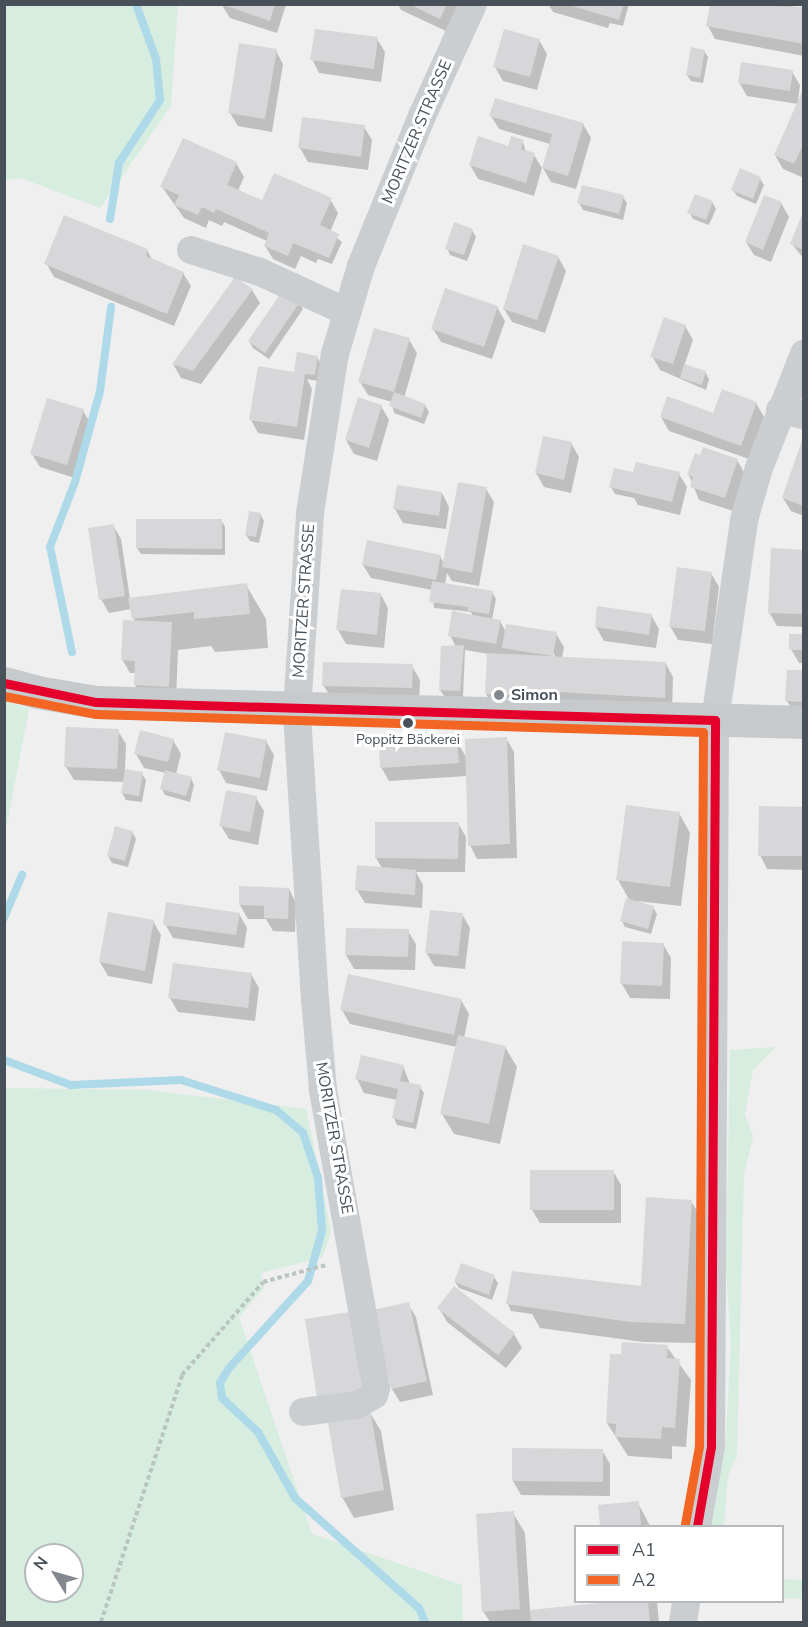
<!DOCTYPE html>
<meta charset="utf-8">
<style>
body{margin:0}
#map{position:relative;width:808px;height:1627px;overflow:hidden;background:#f0efef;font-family:"Nunito Sans",sans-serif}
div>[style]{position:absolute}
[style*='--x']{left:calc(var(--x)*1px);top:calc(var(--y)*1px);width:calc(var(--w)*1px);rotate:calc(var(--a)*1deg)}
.green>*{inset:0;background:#d6ede0}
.shadow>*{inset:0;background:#0003}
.stream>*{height:8px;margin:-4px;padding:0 4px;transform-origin:4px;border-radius:4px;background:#add9e8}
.building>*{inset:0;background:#d7d7d9}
.path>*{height:4px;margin-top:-2px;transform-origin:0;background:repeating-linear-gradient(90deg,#bac4c1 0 4.5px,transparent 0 7.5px)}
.minor>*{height:28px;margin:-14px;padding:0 14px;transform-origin:14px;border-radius:14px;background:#cbced0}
.major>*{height:33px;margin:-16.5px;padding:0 16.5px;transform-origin:16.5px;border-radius:16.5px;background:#c7cacd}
.bus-1>*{height:9px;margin:-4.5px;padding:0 4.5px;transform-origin:4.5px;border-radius:4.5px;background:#e4002b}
.bus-2>*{height:9px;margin:-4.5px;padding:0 4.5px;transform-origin:4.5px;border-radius:4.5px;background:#f26522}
.dots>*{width:16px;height:16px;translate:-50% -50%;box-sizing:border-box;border:3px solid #fff;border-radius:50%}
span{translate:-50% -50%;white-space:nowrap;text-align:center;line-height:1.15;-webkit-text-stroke:6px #fff;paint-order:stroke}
.bus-label{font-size:14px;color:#48515a}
.street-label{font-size:16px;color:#48515a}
.poi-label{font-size:16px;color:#48515a;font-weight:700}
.left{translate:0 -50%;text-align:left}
.frame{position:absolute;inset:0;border:6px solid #48515a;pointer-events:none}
.legend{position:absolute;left:574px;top:1525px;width:210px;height:78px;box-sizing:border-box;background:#fff;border:2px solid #b6b9bd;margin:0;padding:8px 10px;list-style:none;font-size:18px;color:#48515a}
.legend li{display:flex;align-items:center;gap:12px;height:30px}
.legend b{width:30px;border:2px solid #b6b9bd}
.north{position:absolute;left:24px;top:1543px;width:60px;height:60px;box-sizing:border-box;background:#fff;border:2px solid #b6b9bd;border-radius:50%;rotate:307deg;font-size:16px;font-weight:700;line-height:24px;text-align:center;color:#48515a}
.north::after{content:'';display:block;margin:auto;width:21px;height:27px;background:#83888e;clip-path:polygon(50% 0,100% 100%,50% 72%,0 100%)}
</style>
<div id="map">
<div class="green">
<div style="clip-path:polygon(4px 5px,178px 5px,171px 106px,100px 208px,21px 178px,5px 180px)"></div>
<div style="clip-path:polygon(5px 701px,29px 709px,5px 835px,4px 701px)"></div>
<div style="clip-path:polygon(776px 1047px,753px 1070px,745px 1114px,753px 1137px,744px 1174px,737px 1455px,728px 1476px,724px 1526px,711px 1526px,713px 1496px,725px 1451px,731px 1344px,726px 1270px,730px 1050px)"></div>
<div style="clip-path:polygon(evenodd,5px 1088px,147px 1090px,306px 1109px,331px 1231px,323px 1257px,261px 1273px,264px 1288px,239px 1317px,312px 1534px,462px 1585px,463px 1622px,5px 1622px,5px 1088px,36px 1555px,72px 1555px,72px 1591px,36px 1591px,36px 1555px)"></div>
<div style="clip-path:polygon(783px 1579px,803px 1580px,803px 1599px,783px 1598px)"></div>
</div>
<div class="shadow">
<div style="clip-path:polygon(398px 4px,461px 4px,448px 32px,401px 10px)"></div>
<div style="clip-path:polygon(548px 4px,629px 4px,623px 26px,610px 23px,608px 28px,553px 12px)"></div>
<div style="clip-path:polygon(712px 4px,782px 4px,804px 9px,804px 56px,715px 39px,708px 26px)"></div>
<div style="clip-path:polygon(222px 5px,286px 5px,277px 33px,230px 18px)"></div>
<div style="clip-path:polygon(377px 39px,385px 52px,381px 82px,319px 73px,312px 59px)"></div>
<div style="clip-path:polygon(539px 40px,547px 54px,537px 90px,503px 81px,495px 67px)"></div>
<div style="clip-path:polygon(276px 51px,283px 64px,272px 132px,238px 126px,230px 113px)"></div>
<div style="clip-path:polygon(704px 51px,708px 57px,703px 83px,691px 81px,687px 75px)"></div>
<div style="clip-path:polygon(792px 72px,800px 85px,798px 101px,804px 91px,802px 177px,783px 169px,775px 155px,798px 104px,747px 96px,739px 82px)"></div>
<div style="clip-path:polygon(491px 116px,583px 124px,591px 138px,576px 189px,551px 182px,543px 168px,550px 144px,499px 129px)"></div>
<div style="clip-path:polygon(364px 127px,372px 140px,368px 170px,308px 162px,300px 148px)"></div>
<div style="clip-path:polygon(523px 142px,526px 152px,534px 155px,542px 168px,534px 196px,478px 179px,470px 165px)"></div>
<div style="clip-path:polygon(236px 163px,244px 177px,238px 191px,263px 202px,330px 199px,338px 213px,330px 232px,342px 242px,332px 264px,318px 259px,316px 263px,301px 256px,295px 269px,273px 259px,265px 246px,267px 241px,224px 222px,222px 226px,209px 220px,206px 228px,184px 218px,162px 187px)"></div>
<div style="clip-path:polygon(760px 179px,764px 185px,756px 204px,737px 196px,733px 190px)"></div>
<div style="clip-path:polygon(623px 197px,627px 203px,623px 220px,583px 210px,579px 203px)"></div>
<div style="clip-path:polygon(765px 197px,781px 203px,789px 217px,771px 262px,754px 255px,746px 242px)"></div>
<div style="clip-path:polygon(712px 202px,716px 209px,709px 225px,693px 219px,689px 212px)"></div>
<div style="clip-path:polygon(804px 216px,804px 259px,792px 244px)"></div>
<div style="clip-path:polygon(472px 230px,476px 237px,467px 261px,450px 255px,447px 248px)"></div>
<div style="clip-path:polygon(147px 250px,153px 261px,183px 273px,191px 286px,174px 326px,54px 277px,46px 263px)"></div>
<div style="clip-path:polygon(558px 257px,566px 271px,545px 333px,512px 322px,504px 309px)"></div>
<div style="clip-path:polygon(252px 290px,260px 303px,201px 384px,181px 378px,173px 364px)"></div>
<div style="clip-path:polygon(299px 303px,303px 309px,269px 359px,253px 348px,249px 341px)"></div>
<div style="clip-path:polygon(497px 307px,505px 321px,492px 359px,441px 342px,433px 329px)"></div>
<div style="clip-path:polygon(685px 326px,693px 340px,684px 366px,705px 372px,709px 379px,706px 390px,660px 370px,652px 356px)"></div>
<div style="clip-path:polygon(409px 340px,417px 353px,404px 398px,425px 405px,429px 412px,424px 424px,394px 413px,392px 402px,368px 395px,360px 382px)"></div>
<div style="clip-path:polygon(317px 357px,321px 364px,318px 381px,307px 379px,312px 389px,304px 440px,258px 433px,251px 420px)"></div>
<div style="clip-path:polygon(756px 403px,764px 417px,749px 459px,669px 431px,661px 417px,714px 415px)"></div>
<div style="clip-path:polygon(381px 406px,389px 420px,377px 461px,354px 454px,346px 440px)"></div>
<div style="clip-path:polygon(83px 411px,91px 424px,75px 478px,40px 467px,32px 454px)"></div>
<div style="clip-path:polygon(804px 441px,804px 516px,791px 511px,783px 498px)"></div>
<div style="clip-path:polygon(571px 443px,579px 457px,571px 493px,544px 487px,536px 473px)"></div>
<div style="clip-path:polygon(737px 460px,745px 474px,733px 511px,699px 500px,689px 475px)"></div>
<div style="clip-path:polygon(634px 474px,679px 474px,687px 487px,680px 515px,638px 505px,634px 498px,615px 494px,611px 487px)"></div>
<div style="clip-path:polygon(evenodd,486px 489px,494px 502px,479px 586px,452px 581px,447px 573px,445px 585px,492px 592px,496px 599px,492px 620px,500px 621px,506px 632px,556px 634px,564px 647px,562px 658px,666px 664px,673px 677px,672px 711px,494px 708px,486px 694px,489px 654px,465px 650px,463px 697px,444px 696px,440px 690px,456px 647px,450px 635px,454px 610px,434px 608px,432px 590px,371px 578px,363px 565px,440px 556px,444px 564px,486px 489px,455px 610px,471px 612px,473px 616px,454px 613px,455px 610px,486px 489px,551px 648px,556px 658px,553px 658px,551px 648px)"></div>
<div style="clip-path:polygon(442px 493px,449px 507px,446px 529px,403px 523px,395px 509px)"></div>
<div style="clip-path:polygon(260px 514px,264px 521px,259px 543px,250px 541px,246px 535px)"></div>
<div style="clip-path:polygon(221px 520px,225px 527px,225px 555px,141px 554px,137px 548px)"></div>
<div style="clip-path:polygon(113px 525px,121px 539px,130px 599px,246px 585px,266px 619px,268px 648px,215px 652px,211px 646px,178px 650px,176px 700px,143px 698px,135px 685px,136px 673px,130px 673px,122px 659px,135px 622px,131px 609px,109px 613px,101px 599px)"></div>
<div style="clip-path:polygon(804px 552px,804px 627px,777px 626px,769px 612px)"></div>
<div style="clip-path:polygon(711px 573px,719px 587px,712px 644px,678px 640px,670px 626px)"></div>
<div style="clip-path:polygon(381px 595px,388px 608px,384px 648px,346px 644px,338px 630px)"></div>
<div style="clip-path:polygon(651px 615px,659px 629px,656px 648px,604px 641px,596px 627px)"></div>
<div style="clip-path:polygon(804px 635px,804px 663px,799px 663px,791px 649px)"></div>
<div style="clip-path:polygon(412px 666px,420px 680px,419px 702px,332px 699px,324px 686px)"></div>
<div style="clip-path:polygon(804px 672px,804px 715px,795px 714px,787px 701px)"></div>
<div style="clip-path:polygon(118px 731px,126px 744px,125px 770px,142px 774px,146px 780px,142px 802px,126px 800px,122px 793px,124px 782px,74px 780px,66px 767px)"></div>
<div style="clip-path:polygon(506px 738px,514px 752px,517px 858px,477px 859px,470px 845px,467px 776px,389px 781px,381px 767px,457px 741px,467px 759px)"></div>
<div style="clip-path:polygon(173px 740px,181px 754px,176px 774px,191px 778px,194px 785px,190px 802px,165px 795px,162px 789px,166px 773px,144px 768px,136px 754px)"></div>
<div style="clip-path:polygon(266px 741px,274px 755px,267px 791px,226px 783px,219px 770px)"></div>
<div style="clip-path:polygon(256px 798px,264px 811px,258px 845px,229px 839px,221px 826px)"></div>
<div style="clip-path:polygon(804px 809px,804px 870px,767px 869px,760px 855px)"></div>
<div style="clip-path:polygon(679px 813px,690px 833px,681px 906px,637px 901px,653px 907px,657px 914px,651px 934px,625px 927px,622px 921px,630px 901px,618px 880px)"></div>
<div style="clip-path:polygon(458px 823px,466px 837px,465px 872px,416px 872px,423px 885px,422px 908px,365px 903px,357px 890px,382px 868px,376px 858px)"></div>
<div style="clip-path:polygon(132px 832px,136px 839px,128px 867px,112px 863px,108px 856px)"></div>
<div style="clip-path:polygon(289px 889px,296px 903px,295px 932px,273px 931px,266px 919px,248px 919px,240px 905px)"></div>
<div style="clip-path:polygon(239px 914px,247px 928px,244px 948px,173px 938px,165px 924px)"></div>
<div style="clip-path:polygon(462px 914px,470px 928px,465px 969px,434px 966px,426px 952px)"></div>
<div style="clip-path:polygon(153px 921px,161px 935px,152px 984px,108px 976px,100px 962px)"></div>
<div style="clip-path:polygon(347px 929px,408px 931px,416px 944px,415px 970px,354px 969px,346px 955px)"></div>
<div style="clip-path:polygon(663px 944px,671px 958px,670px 999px,630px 998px,622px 984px)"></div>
<div style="clip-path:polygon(251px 974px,259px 988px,255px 1021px,178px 1012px,170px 998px)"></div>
<div style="clip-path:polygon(461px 1000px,469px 1014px,464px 1038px,505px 1047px,517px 1067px,500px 1144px,454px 1134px,442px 1114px,457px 1047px,350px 1024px,342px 1010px)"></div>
<div style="clip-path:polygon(403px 1066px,410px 1084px,420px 1087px,424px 1093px,416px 1129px,397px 1125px,394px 1118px,397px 1100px,364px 1093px,357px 1079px)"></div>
<div style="clip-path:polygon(613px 1171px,621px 1185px,621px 1223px,540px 1223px,532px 1210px)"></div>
<div style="clip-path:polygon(691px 1201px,703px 1221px,696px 1343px,643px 1342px,540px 1328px,532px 1314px,511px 1311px,508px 1304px,643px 1288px)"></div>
<div style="clip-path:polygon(494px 1277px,498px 1283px,492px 1300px,459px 1288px,455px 1282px)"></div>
<div style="clip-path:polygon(454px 1288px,514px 1334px,522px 1348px,506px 1368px,447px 1322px,439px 1308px)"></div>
<div style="clip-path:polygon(408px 1304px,416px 1317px,433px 1395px,400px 1402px,392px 1389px,374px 1311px)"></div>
<div style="clip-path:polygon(667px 1347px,691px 1380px,686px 1447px,672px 1446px,672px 1459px,628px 1456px,607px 1423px,623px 1356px)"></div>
<div style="clip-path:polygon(369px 1411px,381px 1431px,394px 1510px,354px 1518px,342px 1497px)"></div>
<div style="clip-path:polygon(514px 1449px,602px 1450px,610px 1464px,610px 1496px,521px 1495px,513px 1481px)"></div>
<div style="clip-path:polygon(638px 1503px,650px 1526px,602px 1526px,600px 1506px)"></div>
<div style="clip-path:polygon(513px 1513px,525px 1533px,530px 1611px,607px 1604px,610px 1609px,609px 1602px,657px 1602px,659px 1622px,490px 1622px,483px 1611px)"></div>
</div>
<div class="stream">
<div style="--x:110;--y:219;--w:57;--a:-80.9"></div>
<div style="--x:119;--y:163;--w:75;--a:-56.9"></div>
<div style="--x:160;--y:100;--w:41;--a:-95.6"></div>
<div style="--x:156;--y:59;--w:59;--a:-110"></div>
<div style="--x:72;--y:652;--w:107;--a:-101.8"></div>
<div style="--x:50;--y:547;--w:70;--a:-69"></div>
<div style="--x:75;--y:482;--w:94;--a:-74.6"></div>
<div style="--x:100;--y:391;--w:85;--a:-82.5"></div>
<div style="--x:4;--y:918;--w:47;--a:-67.3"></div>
<div style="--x:4;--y:1060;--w:72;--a:20.5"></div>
<div style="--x:71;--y:1085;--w:110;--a:-2.6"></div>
<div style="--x:181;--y:1080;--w:100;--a:17.5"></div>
<div style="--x:276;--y:1110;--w:35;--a:40"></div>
<div style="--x:303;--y:1133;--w:47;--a:71.6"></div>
<div style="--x:318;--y:1178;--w:53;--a:85.7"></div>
<div style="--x:322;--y:1231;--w:52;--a:105.6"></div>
<div style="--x:308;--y:1281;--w:118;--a:132.2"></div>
<div style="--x:229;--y:1368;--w:17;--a:121"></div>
<div style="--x:220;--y:1383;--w:15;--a:82"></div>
<div style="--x:222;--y:1398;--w:50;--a:43.4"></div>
<div style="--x:258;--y:1432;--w:76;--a:60.7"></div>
<div style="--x:295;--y:1498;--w:166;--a:41.6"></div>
<div style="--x:419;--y:1608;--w:15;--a:67"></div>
</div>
<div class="building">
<div style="clip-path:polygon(221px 4px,275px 4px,270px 21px)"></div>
<div style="clip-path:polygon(409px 4px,447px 4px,440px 19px)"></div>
<div style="clip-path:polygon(566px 4px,624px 4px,619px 20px)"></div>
<div style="clip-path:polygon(710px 4px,804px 7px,804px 44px,706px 26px)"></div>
<div style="clip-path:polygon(315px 29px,378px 37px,374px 69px,310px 60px)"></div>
<div style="clip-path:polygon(504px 29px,540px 39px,530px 77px,493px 67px)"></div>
<div style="clip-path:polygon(239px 43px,277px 49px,265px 119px,228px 113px)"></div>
<div style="clip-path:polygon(691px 47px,705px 50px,700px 78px,686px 75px)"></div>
<div style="clip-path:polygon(741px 62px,793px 70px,790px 91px,738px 83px)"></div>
<div style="clip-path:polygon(804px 87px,804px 143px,794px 164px,774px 155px)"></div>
<div style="clip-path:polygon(495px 98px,584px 123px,568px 176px,542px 168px,552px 134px,489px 116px)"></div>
<div style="clip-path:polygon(302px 117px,365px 125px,361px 157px,298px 148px)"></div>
<div style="clip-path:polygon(478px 136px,508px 146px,511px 136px,524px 140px,521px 149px,535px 153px,526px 183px,469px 165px)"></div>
<div style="clip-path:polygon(183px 138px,237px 162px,227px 185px,262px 200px,274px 173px,332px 198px,320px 225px,339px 234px,329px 258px,293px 243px,288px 256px,264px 246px,269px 233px,216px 209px,214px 213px,202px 207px,198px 215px,174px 205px,179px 195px,160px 187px)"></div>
<div style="clip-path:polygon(740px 168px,761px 177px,753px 199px,731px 190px)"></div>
<div style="clip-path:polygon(582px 185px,624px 195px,619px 214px,577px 203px)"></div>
<div style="clip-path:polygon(695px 194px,713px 201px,706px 220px,687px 213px)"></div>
<div style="clip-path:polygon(764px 195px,782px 202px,763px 250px,745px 242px)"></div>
<div style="clip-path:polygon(803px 212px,804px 212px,804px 250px,790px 244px)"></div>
<div style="clip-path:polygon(64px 215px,148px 249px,146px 256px,184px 272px,167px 314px,44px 264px)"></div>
<div style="clip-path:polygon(454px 222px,473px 229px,464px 255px,445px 249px)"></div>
<div style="clip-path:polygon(523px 244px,559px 256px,537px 320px,503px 309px)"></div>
<div style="clip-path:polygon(235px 277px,253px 289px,193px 371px,172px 364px)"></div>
<div style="clip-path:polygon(445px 288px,498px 306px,484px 347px,431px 329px)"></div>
<div style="clip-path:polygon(283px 290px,300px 302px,265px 353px,248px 341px)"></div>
<div style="clip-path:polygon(664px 317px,686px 325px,673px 364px,650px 357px)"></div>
<div style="clip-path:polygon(374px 328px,410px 338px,394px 392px,426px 404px,421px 418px,389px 406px,394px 392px,358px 382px)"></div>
<div style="clip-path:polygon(297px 352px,318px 356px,315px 375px,305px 374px,297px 427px,249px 420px,258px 366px,294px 372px)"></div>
<div style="clip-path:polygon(684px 364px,706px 371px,702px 385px,680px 378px)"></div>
<div style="clip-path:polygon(722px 389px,757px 402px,741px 446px,660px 417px,667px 396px,713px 413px)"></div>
<div style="clip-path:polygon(358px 397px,382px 405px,369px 448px,345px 440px)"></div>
<div style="clip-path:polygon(47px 398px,84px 409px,67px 465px,30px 454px)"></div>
<div style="clip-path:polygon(543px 436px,572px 442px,564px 480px,535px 473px)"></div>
<div style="clip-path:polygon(803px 437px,804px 437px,804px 506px,782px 498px)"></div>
<div style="clip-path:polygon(703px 447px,738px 459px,725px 498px,690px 487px,693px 477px,687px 475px,695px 453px,700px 455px)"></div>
<div style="clip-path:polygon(636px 462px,680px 472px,672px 502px,609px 487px,614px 468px,633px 472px)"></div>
<div style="clip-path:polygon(458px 482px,487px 487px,472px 573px,442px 567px)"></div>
<div style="clip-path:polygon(397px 485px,442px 492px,439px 516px,393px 509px)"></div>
<div style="clip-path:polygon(249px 511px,261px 513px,256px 537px,245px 535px)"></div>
<div style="clip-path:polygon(136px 519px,222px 519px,222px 549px,136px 548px)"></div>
<div style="clip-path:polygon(114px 524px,125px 596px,99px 600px,88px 528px)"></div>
<div style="clip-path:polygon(367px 540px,441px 555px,436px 580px,362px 565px)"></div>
<div style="clip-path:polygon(771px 548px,804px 550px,804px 614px,768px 613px)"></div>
<div style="clip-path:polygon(677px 567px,712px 572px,705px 631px,669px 627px)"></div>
<div style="clip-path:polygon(432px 581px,493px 591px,489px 614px,468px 611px,468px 607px,429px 602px)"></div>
<div style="clip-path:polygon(247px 583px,250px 614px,194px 619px,194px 612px,132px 619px,128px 598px)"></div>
<div style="clip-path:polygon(341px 589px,381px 593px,377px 635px,336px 630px)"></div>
<div style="clip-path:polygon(597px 606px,652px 614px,649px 635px,595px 627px)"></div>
<div style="clip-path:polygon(452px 611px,501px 620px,496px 644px,448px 636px)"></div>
<div style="clip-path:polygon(123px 620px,172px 622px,169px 687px,134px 685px,135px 661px,121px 660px)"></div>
<div style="clip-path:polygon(506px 624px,557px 632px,553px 656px,502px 648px)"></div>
<div style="clip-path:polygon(789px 634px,804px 634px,804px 650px,789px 650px)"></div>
<div style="clip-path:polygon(464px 645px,460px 691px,439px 690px,441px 646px)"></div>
<div style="clip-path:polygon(487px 653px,666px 662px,665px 698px,559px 692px,559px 698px,485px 694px)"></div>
<div style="clip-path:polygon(323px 662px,413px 664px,412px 688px,322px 686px)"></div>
<div style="clip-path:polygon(787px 670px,804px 670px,804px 702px,785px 701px)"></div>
<div style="clip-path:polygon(66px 727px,119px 729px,117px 769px,64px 767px)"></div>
<div style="clip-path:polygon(140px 730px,174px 739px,168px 762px,134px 754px)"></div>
<div style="clip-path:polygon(225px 732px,267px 740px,260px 778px,217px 770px)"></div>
<div style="clip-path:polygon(507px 737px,510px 844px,468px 846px,465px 739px)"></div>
<div style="clip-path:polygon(457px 740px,459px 763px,380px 768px,379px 744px)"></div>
<div style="clip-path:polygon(125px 769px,143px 772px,139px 796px,121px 793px)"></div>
<div style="clip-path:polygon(165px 770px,192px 777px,186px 796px,160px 789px)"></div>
<div style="clip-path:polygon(226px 790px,257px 796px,250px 832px,219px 826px)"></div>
<div style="clip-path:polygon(626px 805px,680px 812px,670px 887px,616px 880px)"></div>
<div style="clip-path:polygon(759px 806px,804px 807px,803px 856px,758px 856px)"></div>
<div style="clip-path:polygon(375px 822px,459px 822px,458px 859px,375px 858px)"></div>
<div style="clip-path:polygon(115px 826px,133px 831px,125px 861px,107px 856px)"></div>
<div style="clip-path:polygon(357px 865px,416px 870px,415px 895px,355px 890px)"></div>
<div style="clip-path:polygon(239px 886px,289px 888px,288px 919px,264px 918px,264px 906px,239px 905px)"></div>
<div style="clip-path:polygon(626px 898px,654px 906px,648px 929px,620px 921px)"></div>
<div style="clip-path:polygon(166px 902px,240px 913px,236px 935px,163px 925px)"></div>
<div style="clip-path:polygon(430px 910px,463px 913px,458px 956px,425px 953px)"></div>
<div style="clip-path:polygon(108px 912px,154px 920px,145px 971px,99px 962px)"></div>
<div style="clip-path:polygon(346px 928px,409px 929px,408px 957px,345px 955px)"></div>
<div style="clip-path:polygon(622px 941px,664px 943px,662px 986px,620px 984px)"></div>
<div style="clip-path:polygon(173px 963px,252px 973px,248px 1008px,168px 998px)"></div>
<div style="clip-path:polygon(348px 974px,462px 999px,454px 1035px,340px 1010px)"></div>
<div style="clip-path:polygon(458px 1035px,506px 1046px,489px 1124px,440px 1114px)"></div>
<div style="clip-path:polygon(361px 1055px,404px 1065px,400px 1081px,421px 1085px,413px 1123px,392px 1118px,398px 1089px,355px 1079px)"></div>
<div style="clip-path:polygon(530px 1170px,614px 1170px,614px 1210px,530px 1210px)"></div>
<div style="clip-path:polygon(646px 1197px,692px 1200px,685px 1324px,630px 1322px,506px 1304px,512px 1271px,641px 1286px)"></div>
<div style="clip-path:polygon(461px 1263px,495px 1275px,489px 1295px,454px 1282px)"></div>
<div style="clip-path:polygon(454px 1286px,515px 1333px,498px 1355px,437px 1308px)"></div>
<div style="clip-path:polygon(409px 1302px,427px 1381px,391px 1389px,373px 1310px)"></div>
<div style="clip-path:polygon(350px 1312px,362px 1390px,317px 1398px,305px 1319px)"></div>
<div style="clip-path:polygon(622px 1342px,668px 1345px,667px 1358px,680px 1359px,675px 1428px,662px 1427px,661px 1439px,615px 1437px,616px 1424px,606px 1423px,610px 1354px,621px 1354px)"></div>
<div style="clip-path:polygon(370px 1409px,384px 1490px,341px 1498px,327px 1417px)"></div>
<div style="clip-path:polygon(512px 1448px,603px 1449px,603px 1482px,512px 1481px)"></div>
<div style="clip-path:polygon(639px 1501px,641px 1526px,600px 1526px,598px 1505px)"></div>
<div style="clip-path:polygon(514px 1511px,520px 1609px,482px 1612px,476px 1514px)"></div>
<div style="clip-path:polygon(608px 1602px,648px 1602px,650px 1622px,531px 1622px,530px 1610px)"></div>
</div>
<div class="path">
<div style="--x:101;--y:1622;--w:260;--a:-71.8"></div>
<div style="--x:182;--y:1375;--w:123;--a:-48.9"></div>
<div style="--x:263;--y:1282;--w:65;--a:-15.1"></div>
</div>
<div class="minor">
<div style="--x:191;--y:250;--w:72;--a:17.7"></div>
<div style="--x:260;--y:272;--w:96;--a:24.7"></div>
<div style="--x:780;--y:410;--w:25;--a:12"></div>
<div style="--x:303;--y:1412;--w:54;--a:-7.4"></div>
<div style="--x:357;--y:1405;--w:20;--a:-30"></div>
<div style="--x:374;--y:1395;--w:7;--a:-74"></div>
<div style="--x:376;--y:1388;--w:304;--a:-100.1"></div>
<div style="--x:323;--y:1089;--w:89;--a:-95.1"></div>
<div style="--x:315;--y:1000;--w:291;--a:-93.6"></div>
<div style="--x:297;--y:710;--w:197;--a:-86.2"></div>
<div style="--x:310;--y:513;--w:161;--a:-81.1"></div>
<div style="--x:335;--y:354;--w:92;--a:-73.5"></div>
<div style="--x:361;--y:266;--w:162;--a:-67.9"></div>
<div style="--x:422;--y:116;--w:123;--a:-65.5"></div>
<div style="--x:697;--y:1526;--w:80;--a:-80"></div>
<div style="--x:711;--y:1447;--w:727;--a:-89.68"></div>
<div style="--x:715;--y:720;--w:202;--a:-81.7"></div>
<div style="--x:744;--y:520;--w:54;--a:-73.9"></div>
<div style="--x:759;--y:468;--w:123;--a:-68.5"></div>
<div style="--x:683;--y:1622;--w:20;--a:-81"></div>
</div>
<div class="major">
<div style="--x:4;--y:683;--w:34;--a:15"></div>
<div style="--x:37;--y:692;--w:60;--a:9.6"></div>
<div style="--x:96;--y:702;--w:708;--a:1.62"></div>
</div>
<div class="bus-1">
<div style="--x:4;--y:683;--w:94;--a:11.7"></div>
<div style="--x:96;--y:702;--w:619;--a:1.67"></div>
<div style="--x:697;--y:1526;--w:80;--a:-80"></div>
<div style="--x:711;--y:1447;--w:727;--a:-89.68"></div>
</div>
<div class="bus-2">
<div style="--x:4;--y:696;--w:94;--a:11.1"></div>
<div style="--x:96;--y:714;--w:607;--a:1.7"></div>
<div style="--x:703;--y:732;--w:714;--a:90.32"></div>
<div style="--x:699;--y:1446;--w:79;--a:100.2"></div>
</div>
<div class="dots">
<div style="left:499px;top:695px;background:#83888e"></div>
<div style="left:408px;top:723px;background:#48515a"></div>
</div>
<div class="bus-label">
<span style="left:408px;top:740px">Poppitz Bäckerei</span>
</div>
<div class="street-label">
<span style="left:417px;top:132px;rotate:-67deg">MORITZER STRASSE</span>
<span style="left:304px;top:601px;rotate:-86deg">MORITZER STRASSE</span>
<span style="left:334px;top:1138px;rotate:80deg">MORITZER STRASSE</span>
</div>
<div class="poi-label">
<span class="left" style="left:511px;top:695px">Simon</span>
</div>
<div class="frame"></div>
<ul class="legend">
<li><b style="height:8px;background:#e4002b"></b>A1</li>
<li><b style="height:8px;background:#f26522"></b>A2</li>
</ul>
<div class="north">N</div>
</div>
